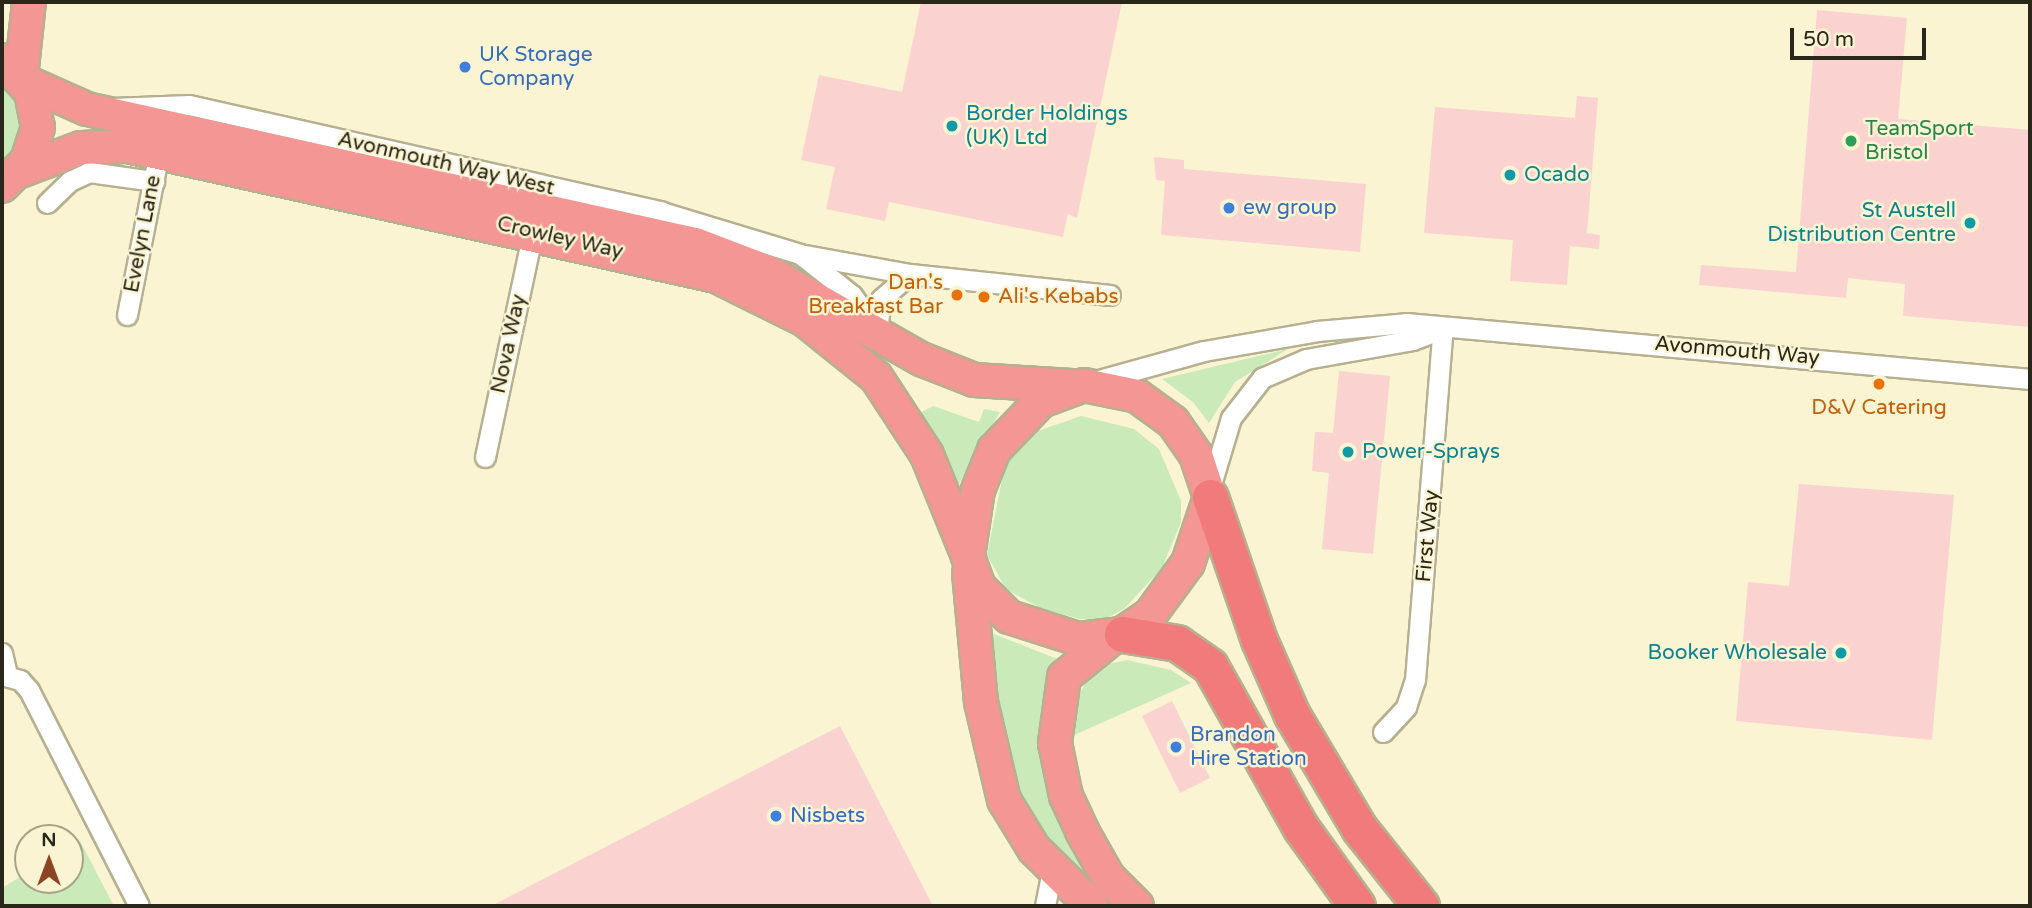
<!DOCTYPE html>
<style>
body{margin:0}
#map{position:relative;width:2032px;height:908px;overflow:hidden;background:#faf4d2;font-family:"Varela Round",sans-serif}
div>[style]{position:absolute}
[style*='--x']{left:calc(var(--x)*1px);top:calc(var(--y)*1px);width:calc(var(--w)*1px);rotate:calc(var(--a)*1deg)}
.green>*{inset:0;background:#caeab9}
.building>*{inset:0;background:#fad3d0}
.roads{filter:drop-shadow(2px 0 #b6b090) drop-shadow(-2px 0 #b6b090) drop-shadow(0 2px #b6b090) drop-shadow(0 -2px #b6b090)}
.minor>*{height:19px;margin:-9.5px;padding:0 9.5px;transform-origin:9.5px;border-radius:9.5px;background:#fff}
.trunk>*{height:32px;margin:-16px;padding:0 16px;transform-origin:16px;border-radius:16px;background:#f49694}
.motorway>*{height:35px;margin:-17.5px;padding:0 17.5px;transform-origin:17.5px;border-radius:17.5px;background:#f17b7a}
.dots>*{width:19px;height:19px;translate:-50% -50%;box-sizing:border-box;border:4px solid #faf4d2;border-radius:50%}
span{translate:-50% -50%;white-space:nowrap;text-align:center;line-height:1.15;-webkit-text-stroke:5px #faf4d2;paint-order:stroke}
.shop-label{font-size:21px;color:#366cbe}
.left{translate:0 -50%;text-align:left}
.culture-label{font-size:21px;color:#0d838f}
.right{translate:-100% -50%;text-align:right}
.leisure-label{font-size:21px;color:#27864d}
.street-label{font-size:21px;color:#29271a}
.food-label{font-size:21px;color:#c56008}
.frame{position:absolute;inset:0;border:4px solid #29271a;pointer-events:none}
.north{position:absolute;left:14px;top:824px;width:70px;height:70px;box-sizing:border-box;background:#faf4d2;border:2px solid #a6a288;border-radius:50%;rotate:0deg;font-size:19px;font-weight:700;line-height:28px;text-align:center;color:#29271a}
.north::after{content:'';display:block;margin:auto;width:24px;height:32px;background:#8c4423;clip-path:polygon(50% 0,100% 100%,50% 72%,0 100%)}
.scale{position:absolute;left:1790px;top:28px;width:136px;height:32px;box-sizing:border-box;border:4px solid #29271a;border-top:0;padding-left:9px;font-size:21px;line-height:24px;white-space:nowrap;color:#29271a;-webkit-text-stroke:5px #faf4d2;paint-order:stroke}
</style>
<div id="map">
<div class="green">
<div style="clip-path:polygon(2px 81px,17px 103px,22px 125px,14px 152px,2px 167px)"></div>
<div style="clip-path:polygon(1288px 349px,1235px 382px,1209px 423px,1193px 402px,1162px 379px)"></div>
<div style="clip-path:polygon(933px 406px,979px 422px,984px 409px,1000px 412px,959px 484px,920px 413px)"></div>
<div style="clip-path:polygon(1081px 416px,1134px 429px,1159px 449px,1181px 501px,1181px 522px,1162px 568px,1124px 609px,1105px 619px,1080px 619px,1040px 608px,1006px 589px,987px 555px,1006px 460px,1035px 432px)"></div>
<div style="clip-path:polygon(986px 631px,1060px 660px,1042px 701px,1041px 732px,1119px 906px,1107px 906px,1060px 862px,1022px 805px,1000px 737px)"></div>
<div style="clip-path:polygon(1127px 660px,1171px 670px,1191px 683px,1072px 736px,1072px 709px,1089px 676px,1108px 664px)"></div>
<div style="clip-path:polygon(80px 841px,114px 906px,2px 906px,2px 888px,28px 872px,28px 880px,70px 880px,70px 847px)"></div>
</div>
<div class="building">
<div style="clip-path:polygon(921px 2px,1122px 2px,1077px 218px,1068px 214px,1063px 237px,889px 202px,885px 221px,826px 209px,835px 167px,801px 160px,819px 75px,902px 92px)"></div>
<div style="clip-path:polygon(1817px 10px,1907px 18px,1898px 119px,2030px 130px,2030px 327px,1903px 316px,1905px 284px,1848px 278px,1846px 298px,1699px 285px,1701px 265px,1796px 272px)"></div>
<div style="clip-path:polygon(1577px 96px,1598px 98px,1587px 233px,1600px 235px,1599px 249px,1570px 246px,1567px 285px,1510px 281px,1513px 240px,1424px 233px,1435px 107px,1575px 118px)"></div>
<div style="clip-path:polygon(1154px 157px,1184px 160px,1184px 169px,1366px 184px,1360px 252px,1161px 235px,1165px 181px,1156px 180px)"></div>
<div style="clip-path:polygon(1339px 371px,1390px 376px,1373px 554px,1322px 549px,1329px 473px,1312px 471px,1315px 432px,1333px 433px)"></div>
<div style="clip-path:polygon(1799px 484px,1954px 495px,1932px 740px,1736px 721px,1748px 582px,1789px 586px)"></div>
<div style="clip-path:polygon(1172px 701px,1210px 778px,1180px 793px,1142px 716px)"></div>
<div style="clip-path:polygon(840px 726px,933px 906px,491px 906px)"></div>
</div>
<div class="roads">
<div class="minor">
<div style="--x:112;--y:108;--w:77;--a:-2.2"></div>
<div style="--x:189;--y:105;--w:485;--a:12.7"></div>
<div style="--x:662;--y:212;--w:144;--a:16.9"></div>
<div style="--x:800;--y:254;--w:66;--a:38.3"></div>
<div style="--x:852;--y:295;--w:40;--a:55.1"></div>
<div style="--x:47;--y:203;--w:32;--a:-44"></div>
<div style="--x:70;--y:181;--w:21;--a:-25"></div>
<div style="--x:89;--y:172;--w:66;--a:7.9"></div>
<div style="--x:805;--y:255;--w:107;--a:10.3"></div>
<div style="--x:910;--y:274;--w:201;--a:6"></div>
<div style="--x:127;--y:315;--w:166;--a:-78.9"></div>
<div style="--x:877;--y:331;--w:32;--a:-83"></div>
<div style="--x:881;--y:299;--w:38;--a:-41"></div>
<div style="--x:1092;--y:382;--w:116;--a:-15.5"></div>
<div style="--x:1204;--y:351;--w:115;--a:-10"></div>
<div style="--x:1317;--y:331;--w:89;--a:-5.1"></div>
<div style="--x:1406;--y:323;--w:627;--a:5.13"></div>
<div style="--x:485;--y:457;--w:230;--a:-78"></div>
<div style="--x:1210;--y:488;--w:73;--a:-73.3"></div>
<div style="--x:1231;--y:418;--w:51;--a:-52.2"></div>
<div style="--x:1262;--y:378;--w:48;--a:-23.4"></div>
<div style="--x:1306;--y:359;--w:109;--a:-10.1"></div>
<div style="--x:1413;--y:340;--w:31;--a:-21"></div>
<div style="--x:2;--y:653;--w:23;--a:77"></div>
<div style="--x:2;--y:675;--w:19;--a:16"></div>
<div style="--x:20;--y:680;--w:13;--a:48"></div>
<div style="--x:29;--y:690;--w:242;--a:63"></div>
<div style="--x:1383;--y:732;--w:34;--a:-47"></div>
<div style="--x:1406;--y:707;--w:28;--a:-72"></div>
<div style="--x:1415;--y:680;--w:353;--a:-85.5"></div>
<div style="--x:1045;--y:906;--w:38;--a:-79"></div>
</div>
<div class="trunk">
<div style="--x:2;--y:60;--w:43;--a:47.8"></div>
<div style="--x:31;--y:92;--w:36;--a:79"></div>
<div style="--x:38;--y:127;--w:36;--a:108"></div>
<div style="--x:27;--y:161;--w:35;--a:135"></div>
<div style="--x:21;--y:77;--w:75;--a:-83.9"></div>
<div style="--x:24;--y:81;--w:69;--a:24"></div>
<div style="--x:87;--y:109;--w:623;--a:12.52"></div>
<div style="--x:695;--y:244;--w:76;--a:20.8"></div>
<div style="--x:766;--y:271;--w:178;--a:29.6"></div>
<div style="--x:921;--y:359;--w:57;--a:21.6"></div>
<div style="--x:974;--y:380;--w:98;--a:3.5"></div>
<div style="--x:20;--y:171;--w:65;--a:-20.7"></div>
<div style="--x:81;--y:148;--w:46;--a:-2.5"></div>
<div style="--x:127;--y:146;--w:603;--a:12.45"></div>
<div style="--x:716;--y:276;--w:99;--a:26.3"></div>
<div style="--x:805;--y:320;--w:91;--a:38.8"></div>
<div style="--x:876;--y:377;--w:93;--a:56.8"></div>
<div style="--x:927;--y:455;--w:109;--a:67.9"></div>
<div style="--x:1084;--y:385;--w:54;--a:11.7"></div>
<div style="--x:1137;--y:396;--w:44;--a:35.8"></div>
<div style="--x:1173;--y:422;--w:40;--a:55.1"></div>
<div style="--x:1196;--y:455;--w:44;--a:71.6"></div>
<div style="--x:1210;--y:497;--w:70;--a:108.4"></div>
<div style="--x:1188;--y:563;--w:64;--a:126.2"></div>
<div style="--x:1150;--y:615;--w:34;--a:146"></div>
<div style="--x:1122;--y:634;--w:44;--a:173.5"></div>
<div style="--x:1078;--y:639;--w:72;--a:-162.3"></div>
<div style="--x:1009;--y:617;--w:42;--a:-135"></div>
<div style="--x:979;--y:587;--w:33;--a:-110"></div>
<div style="--x:968;--y:556;--w:67;--a:-81.4"></div>
<div style="--x:978;--y:490;--w:43;--a:-68.2"></div>
<div style="--x:994;--y:450;--w:68;--a:-46.2"></div>
<div style="--x:1041;--y:401;--w:46;--a:-20.4"></div>
<div style="--x:969;--y:573;--w:130;--a:84.7"></div>
<div style="--x:981;--y:702;--w:101;--a:76.8"></div>
<div style="--x:1004;--y:800;--w:57;--a:58.5"></div>
<div style="--x:1034;--y:849;--w:81;--a:44.5"></div>
<div style="--x:1113;--y:637;--w:63;--a:140.8"></div>
<div style="--x:1064;--y:677;--w:67;--a:97.8"></div>
<div style="--x:1055;--y:743;--w:54;--a:78.3"></div>
<div style="--x:1066;--y:796;--w:38;--a:65"></div>
<div style="--x:1082;--y:831;--w:53;--a:60.5"></div>
<div style="--x:1108;--y:877;--w:41;--a:45"></div>
</div>
<div class="motorway">
<div style="--x:1210;--y:497;--w:151;--a:71.1"></div>
<div style="--x:1259;--y:640;--w:82;--a:66.3"></div>
<div style="--x:1292;--y:715;--w:131;--a:59.3"></div>
<div style="--x:1359;--y:828;--w:100;--a:51.5"></div>
<div style="--x:1122;--y:634;--w:56;--a:9.3"></div>
<div style="--x:1177;--y:643;--w:40;--a:34.9"></div>
<div style="--x:1210;--y:666;--w:186;--a:60.7"></div>
<div style="--x:1301;--y:828;--w:96;--a:54.3"></div>
</div>
</div>
<div class="dots">
<div style="left:465px;top:67px;background:#3f7fe0"></div>
<div style="left:952px;top:126px;background:#0f9aa8"></div>
<div style="left:1851px;top:141px;background:#2e9e5b"></div>
<div style="left:1510px;top:175px;background:#0f9aa8"></div>
<div style="left:1229px;top:208px;background:#3f7fe0"></div>
<div style="left:1970px;top:223px;background:#0f9aa8"></div>
<div style="left:957px;top:295px;background:#e8710a"></div>
<div style="left:984px;top:297px;background:#e8710a"></div>
<div style="left:1879px;top:384px;background:#e8710a"></div>
<div style="left:1348px;top:452px;background:#0f9aa8"></div>
<div style="left:1841px;top:653px;background:#0f9aa8"></div>
<div style="left:1176px;top:747px;background:#3f7fe0"></div>
<div style="left:776px;top:816px;background:#3f7fe0"></div>
</div>
<div class="shop-label">
<span class="left" style="left:479px;top:67px">UK Storage<br>Company</span>
<span class="left" style="left:1243px;top:208px">ew group</span>
<span class="left" style="left:1190px;top:747px">Brandon<br>Hire Station</span>
<span class="left" style="left:790px;top:816px">Nisbets</span>
</div>
<div class="culture-label">
<span class="left" style="left:966px;top:126px">Border Holdings<br>(UK) Ltd</span>
<span class="left" style="left:1524px;top:175px">Ocado</span>
<span class="right" style="left:1956px;top:223px">St Austell<br>Distribution Centre</span>
<span class="left" style="left:1362px;top:452px">Power-Sprays</span>
<span class="right" style="left:1827px;top:653px">Booker Wholesale</span>
</div>
<div class="leisure-label">
<span class="left" style="left:1865px;top:141px">TeamSport<br>Bristol</span>
</div>
<div class="street-label">
<span style="left:446px;top:164px;rotate:13deg">Avonmouth Way West</span>
<span style="left:143px;top:234px;rotate:-79deg">Evelyn Lane</span>
<span style="left:560px;top:238px;rotate:13deg">Crowley Way</span>
<span style="left:509px;top:344px;rotate:-78deg">Nova Way</span>
<span style="left:1737px;top:351px;rotate:5deg">Avonmouth Way</span>
<span style="left:1428px;top:536px;rotate:-85deg">First Way</span>
</div>
<div class="food-label">
<span class="right" style="left:943px;top:295px">Dan's<br>Breakfast Bar</span>
<span class="left" style="left:998px;top:297px">Ali's Kebabs</span>
<span style="left:1879px;top:408px">D&amp;V Catering</span>
</div>
<div class="frame"></div>
<div class="north">N</div>
<div class="scale">50 m</div>
</div>
